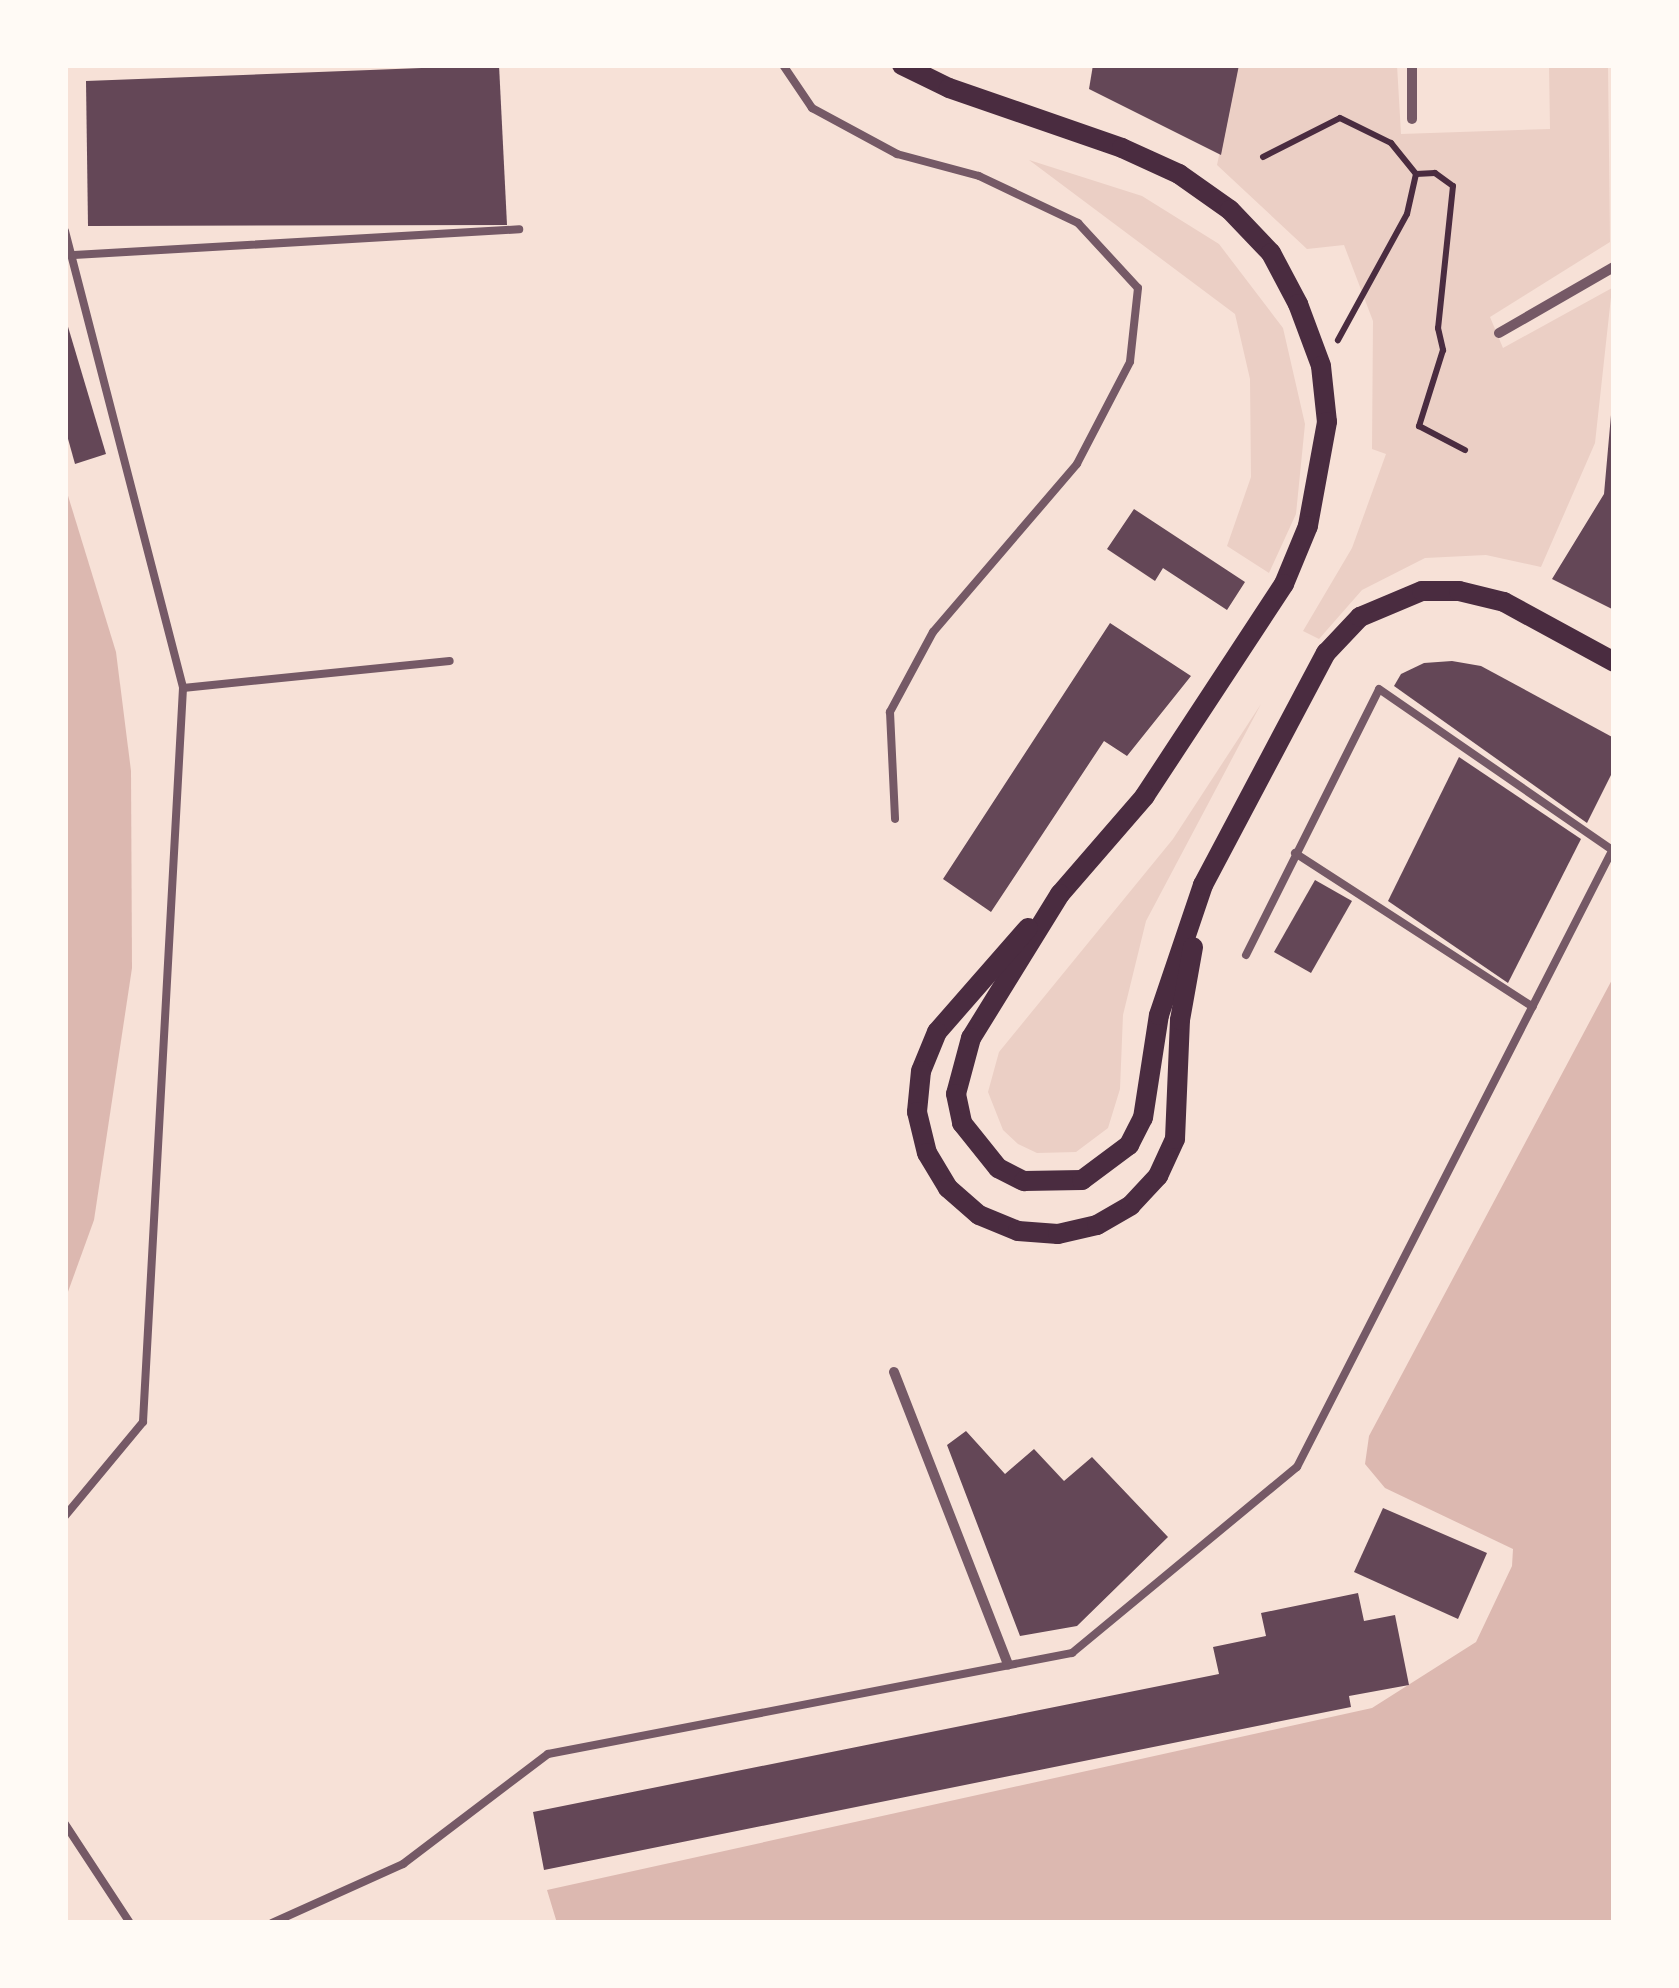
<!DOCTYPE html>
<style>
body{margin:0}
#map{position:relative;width:1679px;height:1988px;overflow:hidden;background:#f7e1d7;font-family:"PT Sans",sans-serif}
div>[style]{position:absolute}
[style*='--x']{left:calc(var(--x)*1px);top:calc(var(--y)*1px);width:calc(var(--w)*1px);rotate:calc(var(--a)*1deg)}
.green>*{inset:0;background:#ebcfc5}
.water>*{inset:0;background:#dcb8b0}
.building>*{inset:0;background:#644757}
.path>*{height:6px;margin:-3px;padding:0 3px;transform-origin:3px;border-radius:3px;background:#4a2c40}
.service>*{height:8px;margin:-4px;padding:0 4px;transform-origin:4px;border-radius:4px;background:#755966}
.minor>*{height:10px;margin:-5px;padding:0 5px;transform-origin:5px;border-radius:5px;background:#755966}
.secondary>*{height:20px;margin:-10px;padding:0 10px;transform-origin:10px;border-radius:10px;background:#4a2c40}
span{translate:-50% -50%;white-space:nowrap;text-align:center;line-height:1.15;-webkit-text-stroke:10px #fffaf5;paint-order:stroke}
.frame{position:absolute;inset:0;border:68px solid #fffaf5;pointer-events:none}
</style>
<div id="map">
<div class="green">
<div style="clip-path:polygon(1238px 65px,1397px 65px,1401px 134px,1550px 129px,1549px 65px,1608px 65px,1610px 242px,1490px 317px,1503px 348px,1612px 288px,1595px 443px,1541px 567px,1486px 555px,1425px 558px,1362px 590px,1319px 639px,1303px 631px,1352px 548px,1386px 454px,1372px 449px,1373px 321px,1344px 245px,1307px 249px,1217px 165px)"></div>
<div style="clip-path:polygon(1029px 160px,1142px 196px,1219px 244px,1283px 328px,1305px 424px,1296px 514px,1269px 573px,1227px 546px,1251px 477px,1250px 379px,1235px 314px)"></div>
<div style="clip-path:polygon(1261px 704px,1146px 921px,1123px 1015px,1120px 1089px,1108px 1128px,1076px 1152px,1037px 1153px,1018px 1144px,1003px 1130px,988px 1092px,999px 1052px,1173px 839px)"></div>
</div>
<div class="water">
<div style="clip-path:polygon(65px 486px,116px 652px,131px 771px,132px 968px,94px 1220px,65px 1300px)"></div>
<div style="clip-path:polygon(1614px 976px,1614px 1923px,557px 1923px,547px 1890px,1372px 1708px,1476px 1642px,1512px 1566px,1513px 1549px,1385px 1488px,1365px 1464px,1369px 1436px)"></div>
</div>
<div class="building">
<div style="clip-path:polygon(499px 65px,507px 225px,88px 226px,86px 81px)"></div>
<div style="clip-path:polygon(1093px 65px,1239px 65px,1221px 155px,1089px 89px)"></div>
<div style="clip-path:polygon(66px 320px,106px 454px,75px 464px,65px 428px)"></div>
<div style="clip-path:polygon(1611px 415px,1614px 415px,1614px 610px,1552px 579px,1604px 494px)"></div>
<div style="clip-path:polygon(1134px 509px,1245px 582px,1227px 610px,1163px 568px,1155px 581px,1107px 549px)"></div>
<div style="clip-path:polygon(1110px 623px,1191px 676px,1127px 756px,1104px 741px,991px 912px,943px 879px)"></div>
<div style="clip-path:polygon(1452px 661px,1481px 666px,1614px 738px,1614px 769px,1587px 823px,1394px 686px,1401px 674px,1424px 663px)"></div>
<div style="clip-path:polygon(1459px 757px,1581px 839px,1508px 983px,1388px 901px)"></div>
<div style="clip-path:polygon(1315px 880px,1352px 901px,1311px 973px,1274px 952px)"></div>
<div style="clip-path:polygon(966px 1431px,1005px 1474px,1034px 1449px,1064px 1481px,1092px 1457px,1168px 1537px,1077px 1626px,1020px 1636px,947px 1445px)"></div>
<div style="clip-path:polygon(1383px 1508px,1487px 1553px,1458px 1619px,1354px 1572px)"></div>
<div style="clip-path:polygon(1358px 1593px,1364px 1621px,1395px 1615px,1409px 1685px,1349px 1696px,1351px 1707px,544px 1870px,533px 1812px,1219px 1674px,1213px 1647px,1266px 1636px,1261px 1613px)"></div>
</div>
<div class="path">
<div style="--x:1263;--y:157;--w:86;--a:-26.9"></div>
<div style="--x:1340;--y:118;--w:57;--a:26.1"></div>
<div style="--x:1391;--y:143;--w:40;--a:51"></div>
<div style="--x:1416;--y:174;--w:41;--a:102.7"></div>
<div style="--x:1407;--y:214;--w:144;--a:118.7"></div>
<div style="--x:1416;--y:174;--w:19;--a:-3"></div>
<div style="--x:1435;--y:173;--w:22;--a:36"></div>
<div style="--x:1453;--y:186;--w:143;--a:96"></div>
<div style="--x:1438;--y:328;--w:23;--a:77"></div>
<div style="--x:1443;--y:350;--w:80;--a:107.5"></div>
<div style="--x:1419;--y:426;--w:52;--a:27.6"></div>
</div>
<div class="service">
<div style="--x:783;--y:65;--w:52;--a:56"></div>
<div style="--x:812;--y:108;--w:97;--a:28.4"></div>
<div style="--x:897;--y:154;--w:85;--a:15"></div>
<div style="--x:979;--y:176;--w:110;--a:25.4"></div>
<div style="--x:1078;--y:223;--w:88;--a:47.3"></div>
<div style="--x:1138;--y:288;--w:74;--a:96.2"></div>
<div style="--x:1130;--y:362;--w:115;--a:117.5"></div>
<div style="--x:1077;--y:464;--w:221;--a:130.6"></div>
<div style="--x:933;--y:632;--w:91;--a:118.3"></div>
<div style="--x:890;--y:712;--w:107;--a:87.3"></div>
<div style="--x:65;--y:231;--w:472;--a:75.5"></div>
<div style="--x:183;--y:688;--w:735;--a:93.12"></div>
<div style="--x:143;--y:1422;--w:122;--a:129.7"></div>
<div style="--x:74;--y:255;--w:446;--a:-3.3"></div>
<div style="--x:183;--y:688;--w:268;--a:-5.8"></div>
<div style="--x:1295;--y:853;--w:283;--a:32.9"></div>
<div style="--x:1246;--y:955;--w:297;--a:-63.4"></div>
<div style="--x:1379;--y:689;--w:283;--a:34.6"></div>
<div style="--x:65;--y:1824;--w:118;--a:56.7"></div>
<div style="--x:272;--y:1923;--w:144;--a:-24.2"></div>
<div style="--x:403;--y:1864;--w:182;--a:-37.2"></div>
<div style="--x:548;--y:1754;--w:534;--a:-10.91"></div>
<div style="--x:1072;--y:1653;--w:292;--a:-39.6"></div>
<div style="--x:1297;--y:1467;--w:696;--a:-62.92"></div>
</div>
<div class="minor">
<div style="--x:1412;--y:119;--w:54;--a:-90"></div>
<div style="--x:1499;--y:333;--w:133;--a:-29.9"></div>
<div style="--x:894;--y:1372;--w:314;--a:68.7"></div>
</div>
<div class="secondary">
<div style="--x:902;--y:65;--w:52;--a:26.1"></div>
<div style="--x:949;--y:88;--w:183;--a:19.1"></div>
<div style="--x:1122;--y:148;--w:63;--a:24.5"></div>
<div style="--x:1179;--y:174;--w:62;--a:35.2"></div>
<div style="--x:1230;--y:210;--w:59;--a:46.4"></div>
<div style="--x:1271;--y:253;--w:58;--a:62.1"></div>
<div style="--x:1298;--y:304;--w:66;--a:69.6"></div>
<div style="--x:1321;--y:366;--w:56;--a:83.9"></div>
<div style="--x:1327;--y:422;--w:106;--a:100.4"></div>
<div style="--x:1308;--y:526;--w:63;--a:112.5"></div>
<div style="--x:1284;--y:584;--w:254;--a:123.3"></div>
<div style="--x:1145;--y:796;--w:130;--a:130.9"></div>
<div style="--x:1060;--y:894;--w:169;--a:121.7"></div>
<div style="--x:971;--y:1038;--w:58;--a:105"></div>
<div style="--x:956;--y:1094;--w:30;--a:78"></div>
<div style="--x:962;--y:1123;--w:58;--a:51.3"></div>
<div style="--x:998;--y:1168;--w:29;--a:27"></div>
<div style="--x:1024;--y:1181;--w:58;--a:-1"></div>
<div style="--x:1082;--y:1180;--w:59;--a:-36.7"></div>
<div style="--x:1129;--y:1145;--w:30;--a:-63"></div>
<div style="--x:1143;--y:1118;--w:104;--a:-81.2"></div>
<div style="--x:1159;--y:1015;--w:137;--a:-71.3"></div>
<div style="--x:1203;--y:885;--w:263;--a:-62.1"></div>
<div style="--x:1326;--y:653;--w:50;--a:-46.6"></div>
<div style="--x:1360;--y:617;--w:67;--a:-22.8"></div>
<div style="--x:1422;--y:591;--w:37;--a:0"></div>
<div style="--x:1459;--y:591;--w:46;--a:13.7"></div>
<div style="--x:1504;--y:602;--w:125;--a:28.6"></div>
<div style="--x:1028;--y:928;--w:138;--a:131.2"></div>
<div style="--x:937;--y:1032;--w:42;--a:112.3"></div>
<div style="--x:921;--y:1071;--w:41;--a:95.6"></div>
<div style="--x:917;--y:1112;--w:42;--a:76.3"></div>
<div style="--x:927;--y:1153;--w:41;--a:59"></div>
<div style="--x:948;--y:1188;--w:41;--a:41.1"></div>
<div style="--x:979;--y:1215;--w:42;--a:22.3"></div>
<div style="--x:1018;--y:1231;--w:40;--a:4.3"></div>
<div style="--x:1058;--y:1234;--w:40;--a:-13"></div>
<div style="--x:1097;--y:1225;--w:39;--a:-30"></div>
<div style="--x:1131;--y:1205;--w:40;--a:-47"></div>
<div style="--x:1158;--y:1176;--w:41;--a:-65.3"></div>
<div style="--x:1175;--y:1139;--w:119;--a:-87.6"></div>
<div style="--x:1180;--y:1020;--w:74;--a:-79.9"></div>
</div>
<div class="frame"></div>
</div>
